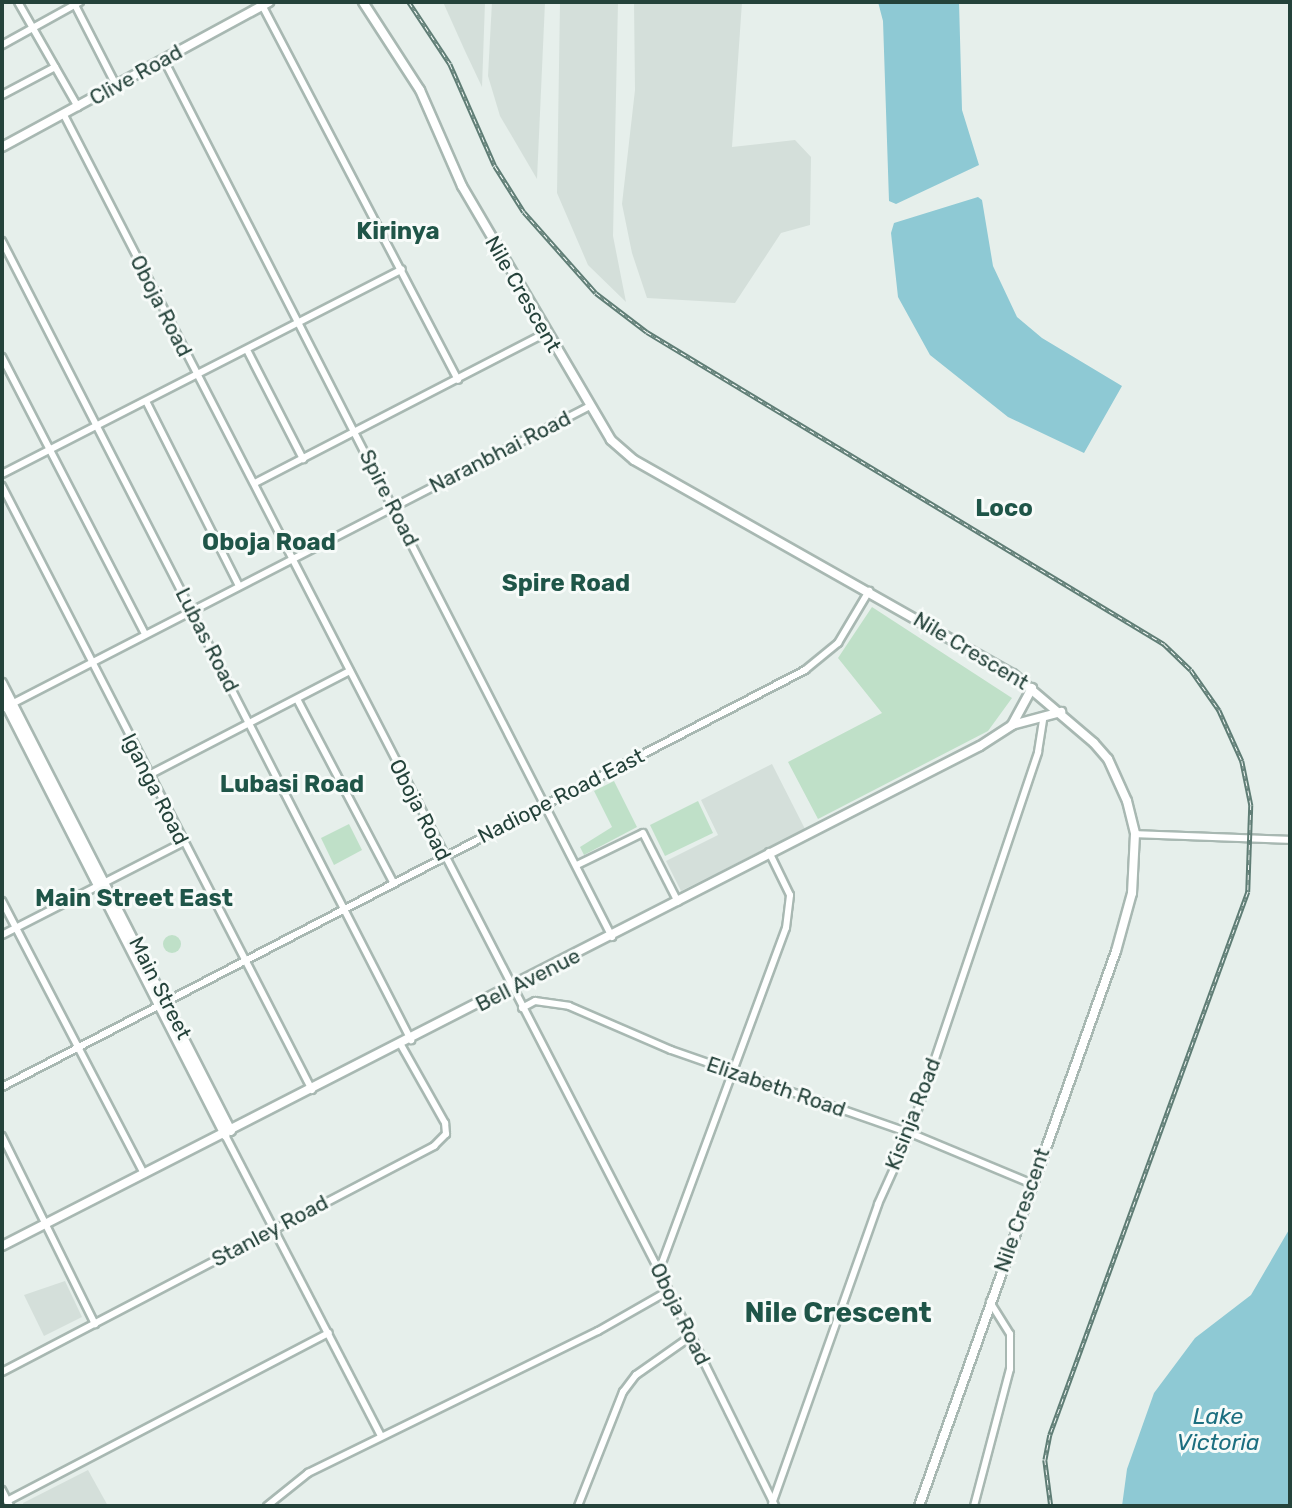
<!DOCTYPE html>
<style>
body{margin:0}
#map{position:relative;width:1292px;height:1508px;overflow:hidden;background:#e6efeb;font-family:Rubik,sans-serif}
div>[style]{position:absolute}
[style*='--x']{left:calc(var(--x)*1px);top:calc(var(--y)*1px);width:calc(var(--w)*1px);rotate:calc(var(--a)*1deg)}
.built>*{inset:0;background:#d4dfda}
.green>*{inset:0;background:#bfe0c8}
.round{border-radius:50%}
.water>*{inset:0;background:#8ec9d4}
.roads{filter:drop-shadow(2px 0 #a8b8b2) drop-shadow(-2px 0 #a8b8b2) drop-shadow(0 2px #a8b8b2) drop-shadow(0 -2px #a8b8b2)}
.minor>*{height:6px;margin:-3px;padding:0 3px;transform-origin:3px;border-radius:3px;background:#fff}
.tertiary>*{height:8px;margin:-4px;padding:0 4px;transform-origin:4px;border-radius:4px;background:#fff}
.rail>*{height:4.5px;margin-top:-2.25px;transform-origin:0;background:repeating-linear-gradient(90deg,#f7fbf9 0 5px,#5f7d75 0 10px);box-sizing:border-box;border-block:2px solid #5f7d75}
span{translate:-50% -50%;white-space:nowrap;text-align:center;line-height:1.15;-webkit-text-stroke:6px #f7fbf9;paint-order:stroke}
.street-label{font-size:21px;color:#24423a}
.water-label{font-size:23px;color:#1c6f80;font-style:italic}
.quarter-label{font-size:24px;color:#1f5548;font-weight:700}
.district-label{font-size:28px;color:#1f5548;font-weight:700}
.frame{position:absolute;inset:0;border:4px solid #24423a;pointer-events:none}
</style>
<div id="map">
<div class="built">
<div style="clip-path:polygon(443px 2px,485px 2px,482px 87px,465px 51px)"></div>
<div style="clip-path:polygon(492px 2px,545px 2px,537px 179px,500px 116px,488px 76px)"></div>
<div style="clip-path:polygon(560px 2px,618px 2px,613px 236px,626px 302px,588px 265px,557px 193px)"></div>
<div style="clip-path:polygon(634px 2px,742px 2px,732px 147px,795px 140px,811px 157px,810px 225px,781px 233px,735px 303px,647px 298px,632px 253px,622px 204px,635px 90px)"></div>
<div style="clip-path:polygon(772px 764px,805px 829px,681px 891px,666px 861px,718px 835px,701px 800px)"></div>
<div style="clip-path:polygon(65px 1281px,82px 1317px,44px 1336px,24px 1295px)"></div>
<div style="clip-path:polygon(88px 1470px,108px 1506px,24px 1506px,23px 1503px)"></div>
</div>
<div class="green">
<div style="clip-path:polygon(872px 607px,1012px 698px,988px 731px,818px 819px,788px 762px,882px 713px,838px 658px)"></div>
<div style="clip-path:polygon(614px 781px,637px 827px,584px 855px,580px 847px,612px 827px,594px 791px)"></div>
<div style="clip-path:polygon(698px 801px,713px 833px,665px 856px,650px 825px)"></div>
<div style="clip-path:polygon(349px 824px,362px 850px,334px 865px,321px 838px)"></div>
<div class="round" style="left:163px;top:935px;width:18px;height:18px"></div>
</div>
<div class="water">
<div style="clip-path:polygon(878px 2px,959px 2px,962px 110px,979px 165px,896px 204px,889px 201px,883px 21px)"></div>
<div style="clip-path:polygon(978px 197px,982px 200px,993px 266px,1017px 317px,1042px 338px,1122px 386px,1084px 453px,1008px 417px,930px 355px,898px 297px,891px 233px,894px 223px)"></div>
<div style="clip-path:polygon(1290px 1228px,1290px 1506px,1122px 1506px,1127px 1469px,1154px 1393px,1195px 1338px,1251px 1295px)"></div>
</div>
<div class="roads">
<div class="minor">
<div style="--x:18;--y:2;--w:121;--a:60.3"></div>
<div style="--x:75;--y:5;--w:90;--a:62.9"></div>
<div style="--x:262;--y:5;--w:423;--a:62.4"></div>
<div style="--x:2;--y:45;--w:89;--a:-28.9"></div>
<div style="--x:164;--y:60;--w:985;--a:62.94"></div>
<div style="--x:2;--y:95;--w:60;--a:-27.8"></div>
<div style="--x:64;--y:115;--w:1300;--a:62.76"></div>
<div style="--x:659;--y:1271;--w:262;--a:63.7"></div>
<div style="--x:2;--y:241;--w:898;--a:62.89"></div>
<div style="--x:247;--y:350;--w:123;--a:62.8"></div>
<div style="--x:2;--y:357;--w:312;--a:62.7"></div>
<div style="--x:147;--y:403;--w:205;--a:63.3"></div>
<div style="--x:2;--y:474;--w:449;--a:-27.1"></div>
<div style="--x:255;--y:483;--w:327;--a:-27.3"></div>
<div style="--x:2;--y:486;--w:679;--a:62.83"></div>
<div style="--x:297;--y:699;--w:207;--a:62.3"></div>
<div style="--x:2;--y:709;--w:659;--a:-27.26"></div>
<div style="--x:149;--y:775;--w:226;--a:-27.4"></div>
<div style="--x:1135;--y:834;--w:155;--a:2.2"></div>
<div style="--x:577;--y:865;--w:73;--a:-25.9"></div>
<div style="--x:643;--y:833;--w:77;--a:63.1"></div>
<div style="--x:2;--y:901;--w:308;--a:62.5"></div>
<div style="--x:2;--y:935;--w:202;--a:-27.1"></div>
<div style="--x:522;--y:1008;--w:15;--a:-28"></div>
<div style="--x:535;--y:1001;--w:34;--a:8"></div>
<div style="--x:569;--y:1006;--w:111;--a:23.3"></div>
<div style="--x:671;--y:1050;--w:253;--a:19.2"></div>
<div style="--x:910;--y:1133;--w:130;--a:22.6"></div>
<div style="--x:2;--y:1087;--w:905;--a:-27.44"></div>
<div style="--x:805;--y:670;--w:43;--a:-39.3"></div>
<div style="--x:838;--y:643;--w:61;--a:-59.2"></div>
<div style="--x:225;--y:1135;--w:339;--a:62.6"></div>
<div style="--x:2;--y:1136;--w:210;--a:63.7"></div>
<div style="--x:659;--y:1271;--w:366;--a:-69.7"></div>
<div style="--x:786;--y:928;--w:33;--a:-83"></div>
<div style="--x:790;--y:895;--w:48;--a:-116"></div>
<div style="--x:2;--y:1372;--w:488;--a:-27.6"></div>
<div style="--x:434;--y:1146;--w:17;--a:-45"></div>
<div style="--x:446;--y:1134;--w:11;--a:-95"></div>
<div style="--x:445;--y:1123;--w:90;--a:-119.4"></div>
<div style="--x:2;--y:1490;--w:18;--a:63"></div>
<div style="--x:7;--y:1501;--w:363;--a:-27.6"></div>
<div style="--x:772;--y:1504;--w:318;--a:-70.5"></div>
<div style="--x:878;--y:1204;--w:78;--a:-65.7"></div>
<div style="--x:910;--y:1133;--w:402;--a:-71.4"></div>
<div style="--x:1038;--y:752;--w:32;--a:-81"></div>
<div style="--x:267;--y:1506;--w:53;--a:-38.8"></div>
<div style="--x:308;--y:1473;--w:323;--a:-26.1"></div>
<div style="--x:598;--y:1331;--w:81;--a:-29.7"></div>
<div style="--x:578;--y:1506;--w:123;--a:-68.5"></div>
<div style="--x:623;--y:1392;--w:21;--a:-53"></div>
<div style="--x:636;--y:1375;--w:66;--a:-35.1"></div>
<div style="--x:974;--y:1506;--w:142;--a:-75.3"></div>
<div style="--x:1010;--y:1369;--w:35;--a:-90"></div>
<div style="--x:1010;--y:1334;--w:38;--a:-122"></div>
</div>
<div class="tertiary">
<div style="--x:363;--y:2;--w:105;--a:57.1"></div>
<div style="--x:420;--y:90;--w:105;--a:66.4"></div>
<div style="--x:462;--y:186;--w:294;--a:59.6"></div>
<div style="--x:611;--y:440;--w:30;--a:41"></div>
<div style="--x:634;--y:460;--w:435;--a:29.5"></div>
<div style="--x:1013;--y:674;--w:106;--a:40.4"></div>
<div style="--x:1094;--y:743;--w:21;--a:49"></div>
<div style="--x:1108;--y:759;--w:46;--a:65.7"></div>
<div style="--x:1127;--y:801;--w:34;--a:76"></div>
<div style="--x:1135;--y:834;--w:59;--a:92.9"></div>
<div style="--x:1132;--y:893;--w:60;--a:105.4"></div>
<div style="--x:1116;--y:951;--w:589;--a:109.54"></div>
<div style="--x:2;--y:147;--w:304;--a:-28.5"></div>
<div style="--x:2;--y:683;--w:503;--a:62.93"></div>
<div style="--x:2;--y:697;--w:492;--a:63"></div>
<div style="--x:1012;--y:725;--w:51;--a:-14.9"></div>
<div style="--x:2;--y:1246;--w:1098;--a:-27.08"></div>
<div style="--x:980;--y:746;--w:38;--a:-33"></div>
<div style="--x:1012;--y:725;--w:42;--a:-61.6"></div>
</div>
</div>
<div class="rail">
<div style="--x:409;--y:2;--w:74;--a:56.5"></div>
<div style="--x:450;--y:64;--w:111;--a:66.2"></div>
<div style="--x:495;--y:166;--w:54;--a:57.8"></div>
<div style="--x:524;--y:212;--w:108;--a:48.4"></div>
<div style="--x:596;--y:293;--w:64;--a:37.4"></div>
<div style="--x:647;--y:332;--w:604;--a:31.11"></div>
<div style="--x:1164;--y:644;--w:37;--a:44"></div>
<div style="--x:1191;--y:670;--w:49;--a:55"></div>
<div style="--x:1219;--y:710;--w:56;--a:65.7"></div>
<div style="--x:1242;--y:761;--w:45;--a:78.4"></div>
<div style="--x:1251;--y:805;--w:87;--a:92"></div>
<div style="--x:1248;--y:892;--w:578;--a:110.03"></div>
<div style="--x:1050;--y:1435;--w:25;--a:101"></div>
<div style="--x:1045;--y:1460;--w:46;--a:82.6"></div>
</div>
<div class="street-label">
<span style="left:136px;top:75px;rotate:-29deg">Clive Road</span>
<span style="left:523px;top:294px;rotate:60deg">Nile Crescent</span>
<span style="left:161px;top:306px;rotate:63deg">Oboja Road</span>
<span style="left:500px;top:452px;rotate:-27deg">Naranbhai Road</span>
<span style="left:389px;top:498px;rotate:63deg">Spire Road</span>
<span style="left:207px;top:640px;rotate:63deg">Lubas Road</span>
<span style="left:971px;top:651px;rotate:31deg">Nile Crescent</span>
<span style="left:155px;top:789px;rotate:63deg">Iganga Road</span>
<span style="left:561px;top:796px;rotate:-27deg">Nadiope Road East</span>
<span style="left:420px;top:810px;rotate:63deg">Oboja Road</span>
<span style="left:528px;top:980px;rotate:-27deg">Bell Avenue</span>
<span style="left:160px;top:988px;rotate:63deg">Main Street</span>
<span style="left:776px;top:1087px;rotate:19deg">Elizabeth Road</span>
<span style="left:913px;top:1114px;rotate:-69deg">Kisinja Road</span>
<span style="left:1022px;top:1210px;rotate:-71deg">Nile Crescent</span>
<span style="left:270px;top:1231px;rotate:-28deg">Stanley Road</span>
<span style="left:680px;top:1314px;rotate:64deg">Oboja Road</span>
</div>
<div class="water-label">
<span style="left:1218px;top:1429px">Lake<br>Victoria</span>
</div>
<div class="quarter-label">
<span style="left:398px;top:232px">Kirinya</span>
<span style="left:1004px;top:509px">Loco</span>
<span style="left:269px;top:543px">Oboja Road</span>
<span style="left:566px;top:584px">Spire Road</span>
<span style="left:292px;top:785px">Lubasi Road</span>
<span style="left:134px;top:899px">Main Street East</span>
</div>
<div class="district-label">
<span style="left:838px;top:1313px">Nile Crescent</span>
</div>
<div class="frame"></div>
</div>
